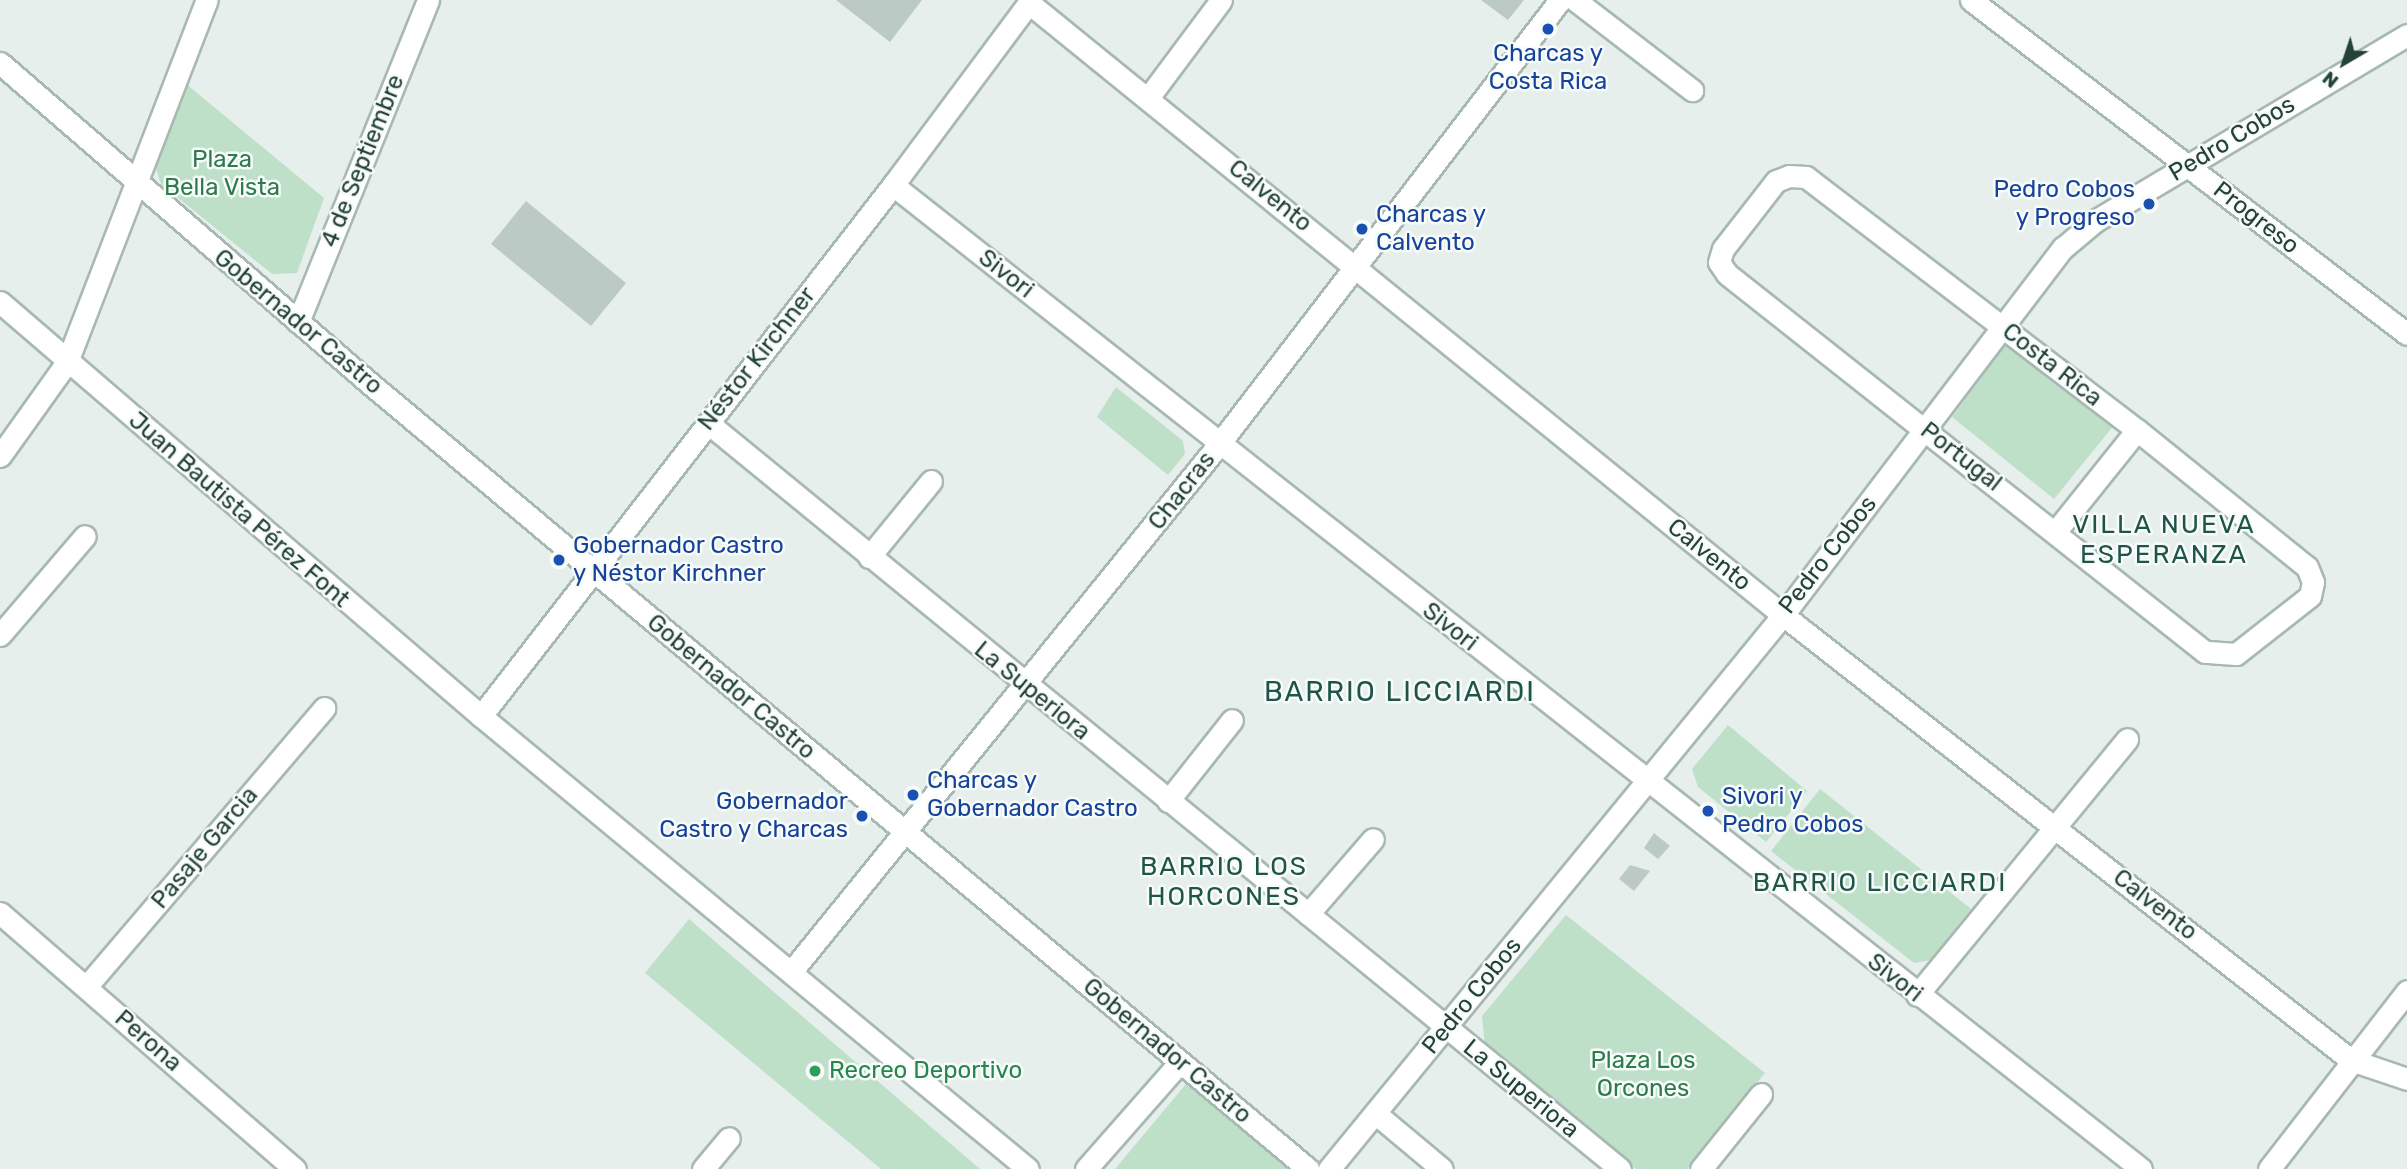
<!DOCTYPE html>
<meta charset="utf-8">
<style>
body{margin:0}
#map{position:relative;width:2407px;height:1169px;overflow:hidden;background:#e6efeb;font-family:Rubik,sans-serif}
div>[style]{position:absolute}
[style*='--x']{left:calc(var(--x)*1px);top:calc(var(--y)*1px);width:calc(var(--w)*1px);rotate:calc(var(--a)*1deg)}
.green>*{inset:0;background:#bfe0c8}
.building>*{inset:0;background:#bbcac4}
.roads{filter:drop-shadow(2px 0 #a8b8b2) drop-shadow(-2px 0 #a8b8b2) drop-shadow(0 2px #a8b8b2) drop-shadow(0 -2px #a8b8b2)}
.minor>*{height:21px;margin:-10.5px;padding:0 10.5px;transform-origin:10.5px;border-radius:10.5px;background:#fff}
.dots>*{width:19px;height:19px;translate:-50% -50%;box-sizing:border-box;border:4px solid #f7fbf9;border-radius:50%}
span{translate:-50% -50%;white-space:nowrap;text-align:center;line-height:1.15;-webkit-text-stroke:5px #f7fbf9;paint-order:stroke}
.transit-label{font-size:24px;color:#164399}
.right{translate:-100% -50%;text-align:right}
.left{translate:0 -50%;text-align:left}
.street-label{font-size:24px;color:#24423a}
.park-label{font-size:24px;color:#2d7a4b}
.leisure-label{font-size:24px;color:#27864d}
.neighbourhood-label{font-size:26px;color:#1f5548;letter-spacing:2px}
.quarter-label{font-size:28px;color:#1f5548;letter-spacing:2px}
.north{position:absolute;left:2309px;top:28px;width:70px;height:70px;-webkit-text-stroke:5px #f7fbf9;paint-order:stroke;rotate:219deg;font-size:19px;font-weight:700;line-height:28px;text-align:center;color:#24423a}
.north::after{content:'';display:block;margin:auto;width:24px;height:32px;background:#24423a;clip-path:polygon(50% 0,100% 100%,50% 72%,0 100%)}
</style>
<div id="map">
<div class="green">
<div style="clip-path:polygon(185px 83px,324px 198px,297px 273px,272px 274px,161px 184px,153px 160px)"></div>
<div style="clip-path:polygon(2009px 340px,2115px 424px,2054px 499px,1952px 417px)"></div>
<div style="clip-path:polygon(1116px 387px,1183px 441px,1185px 454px,1168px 475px,1097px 417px)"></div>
<div style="clip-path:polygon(1728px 725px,1807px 791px,1766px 842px,1698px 787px,1692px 769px)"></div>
<div style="clip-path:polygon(1820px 789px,1971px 909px,1930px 960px,1914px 963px,1771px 851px)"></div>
<div style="clip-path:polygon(1566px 915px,1765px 1073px,1687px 1169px,1636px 1169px,1485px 1047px,1482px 1016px)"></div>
<div style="clip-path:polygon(689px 919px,980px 1169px,881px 1169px,645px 973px)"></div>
<div style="clip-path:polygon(1186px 1084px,1289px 1169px,1115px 1169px)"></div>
</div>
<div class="building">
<div style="clip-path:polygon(836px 0,922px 0,890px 42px)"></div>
<div style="clip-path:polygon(1481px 0,1524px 0,1508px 20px)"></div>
<div style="clip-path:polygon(526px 201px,626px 283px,591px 326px,491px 244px)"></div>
<div style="clip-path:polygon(1654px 833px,1670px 846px,1658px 859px,1644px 848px)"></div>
<div style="clip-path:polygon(1630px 865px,1650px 871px,1634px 891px,1619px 879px)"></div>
</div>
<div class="roads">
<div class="minor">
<div style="--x:1575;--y:0;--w:148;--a:37.6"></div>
<div style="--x:1971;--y:0;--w:549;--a:37.45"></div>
<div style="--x:1029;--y:3;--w:971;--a:39.07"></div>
<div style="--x:1783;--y:615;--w:722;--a:38.08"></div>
<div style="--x:2351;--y:1060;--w:59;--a:18.7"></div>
<div style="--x:0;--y:63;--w:493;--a:40.9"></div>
<div style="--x:373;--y:386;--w:1220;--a:39.94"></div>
<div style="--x:1148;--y:98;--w:122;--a:-53.3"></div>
<div style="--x:1789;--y:176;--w:17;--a:3"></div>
<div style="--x:1806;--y:177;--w:417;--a:37.4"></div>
<div style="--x:2137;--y:430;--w:218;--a:38.9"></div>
<div style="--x:2307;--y:567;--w:16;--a:68"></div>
<div style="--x:2313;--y:582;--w:14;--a:102"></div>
<div style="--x:2310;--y:596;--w:94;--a:141.9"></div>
<div style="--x:2236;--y:654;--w:31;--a:-176"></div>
<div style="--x:2205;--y:652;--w:609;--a:-141.66"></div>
<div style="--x:1727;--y:274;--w:14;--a:-124"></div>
<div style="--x:1719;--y:262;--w:14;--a:-73"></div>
<div style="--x:1723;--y:249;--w:86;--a:-52.1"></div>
<div style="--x:1776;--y:181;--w:14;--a:-21"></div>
<div style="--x:893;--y:185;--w:1589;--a:38.25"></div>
<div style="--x:0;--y:302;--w:635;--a:40.72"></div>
<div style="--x:481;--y:716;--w:710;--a:39.63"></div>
<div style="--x:298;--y:322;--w:347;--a:-68"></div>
<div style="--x:708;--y:423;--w:1178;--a:39.28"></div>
<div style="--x:0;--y:456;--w:115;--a:-54.5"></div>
<div style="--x:67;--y:362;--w:388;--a:-68.9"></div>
<div style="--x:2056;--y:531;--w:129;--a:-51.3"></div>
<div style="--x:869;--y:557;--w:98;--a:-50.8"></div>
<div style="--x:0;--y:635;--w:130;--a:-49.4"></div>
<div style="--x:481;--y:716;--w:672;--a:-52.19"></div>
<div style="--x:893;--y:185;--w:231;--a:-53.3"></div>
<div style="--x:1168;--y:801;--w:103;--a:-51.7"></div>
<div style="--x:0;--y:913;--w:391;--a:41"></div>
<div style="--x:1308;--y:914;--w:99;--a:-49.1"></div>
<div style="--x:791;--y:972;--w:680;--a:-50.97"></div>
<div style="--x:1219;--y:444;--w:560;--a:-52.48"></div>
<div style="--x:86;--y:987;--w:367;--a:-49.5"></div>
<div style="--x:1917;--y:995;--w:331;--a:-50.6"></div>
<div style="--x:1375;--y:1113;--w:87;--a:39.9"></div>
<div style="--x:703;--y:1169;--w:40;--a:-50"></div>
<div style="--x:1086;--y:1169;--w:142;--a:-48.7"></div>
<div style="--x:1329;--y:1169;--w:716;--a:-50.67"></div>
<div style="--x:1783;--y:615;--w:462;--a:-52.7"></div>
<div style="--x:2063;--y:248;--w:42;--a:-40.2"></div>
<div style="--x:2095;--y:221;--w:363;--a:-30.8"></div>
<div style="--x:1701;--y:1169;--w:96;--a:-51.3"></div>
<div style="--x:2269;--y:1169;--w:225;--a:-52.2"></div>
</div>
</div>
<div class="dots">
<div style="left:1548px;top:29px;background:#1a4fb4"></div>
<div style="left:2149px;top:204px;background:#1a4fb4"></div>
<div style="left:1362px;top:229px;background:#1a4fb4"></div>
<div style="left:559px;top:560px;background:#1a4fb4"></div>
<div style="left:913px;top:795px;background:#1a4fb4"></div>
<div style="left:1708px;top:811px;background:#1a4fb4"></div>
<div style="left:862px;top:816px;background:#1a4fb4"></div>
<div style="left:815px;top:1071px;background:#2e9e5b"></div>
</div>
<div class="transit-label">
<span style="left:1548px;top:68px">Charcas y<br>Costa Rica</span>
<span class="right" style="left:2135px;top:204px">Pedro Cobos<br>y Progreso</span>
<span class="left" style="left:1376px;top:229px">Charcas y<br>Calvento</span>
<span class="left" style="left:573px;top:560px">Gobernador Castro<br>y Néstor Kirchner</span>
<span class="left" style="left:927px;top:795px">Charcas y<br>Gobernador Castro</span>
<span class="left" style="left:1722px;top:811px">Sivori y<br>Pedro Cobos</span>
<span class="right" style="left:848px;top:816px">Gobernador<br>Castro y Charcas</span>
</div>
<div class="street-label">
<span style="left:2232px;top:139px;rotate:-31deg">Pedro Cobos</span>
<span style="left:363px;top:161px;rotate:-68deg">4 de Septiembre</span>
<span style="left:1270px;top:196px;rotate:39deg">Calvento</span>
<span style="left:2256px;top:218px;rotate:38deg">Progreso</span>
<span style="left:1006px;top:274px;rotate:38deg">Sivori</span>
<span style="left:298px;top:322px;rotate:40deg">Gobernador Castro</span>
<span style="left:757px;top:359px;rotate:-52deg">Néstor Kirchner</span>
<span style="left:2052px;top:365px;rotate:38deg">Costa Rica</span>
<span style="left:1961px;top:457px;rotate:38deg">Portugal</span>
<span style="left:1182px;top:491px;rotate:-52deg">Chacras</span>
<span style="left:239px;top:510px;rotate:41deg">Juan Bautista Pérez Font</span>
<span style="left:1709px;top:555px;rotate:39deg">Calvento</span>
<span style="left:1828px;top:555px;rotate:-52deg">Pedro Cobos</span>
<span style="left:1450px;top:627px;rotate:38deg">Sivori</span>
<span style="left:731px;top:687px;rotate:40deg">Gobernador Castro</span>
<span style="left:1032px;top:691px;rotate:39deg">La Superiora</span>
<span style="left:205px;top:848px;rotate:-50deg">Pasaje Garcia</span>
<span style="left:2155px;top:905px;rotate:38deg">Calvento</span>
<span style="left:1895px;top:978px;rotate:38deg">Sivori</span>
<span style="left:1472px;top:996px;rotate:-51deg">Pedro Cobos</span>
<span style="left:148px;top:1041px;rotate:41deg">Perona</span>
<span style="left:1167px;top:1051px;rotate:40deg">Gobernador Castro</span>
<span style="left:1521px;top:1089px;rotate:39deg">La Superiora</span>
</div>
<div class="park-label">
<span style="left:222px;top:174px">Plaza<br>Bella Vista</span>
<span style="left:1643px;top:1075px">Plaza Los<br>Orcones</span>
</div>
<div class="leisure-label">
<span class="left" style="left:829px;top:1071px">Recreo Deportivo</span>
</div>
<div class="neighbourhood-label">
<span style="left:2164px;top:540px">VILLA NUEVA<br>ESPERANZA</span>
<span style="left:1224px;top:882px">BARRIO LOS<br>HORCONES</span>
<span style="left:1880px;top:883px">BARRIO LICCIARDI</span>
</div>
<div class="quarter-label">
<span style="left:1400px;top:692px">BARRIO LICCIARDI</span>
</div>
<div class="north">N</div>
</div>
